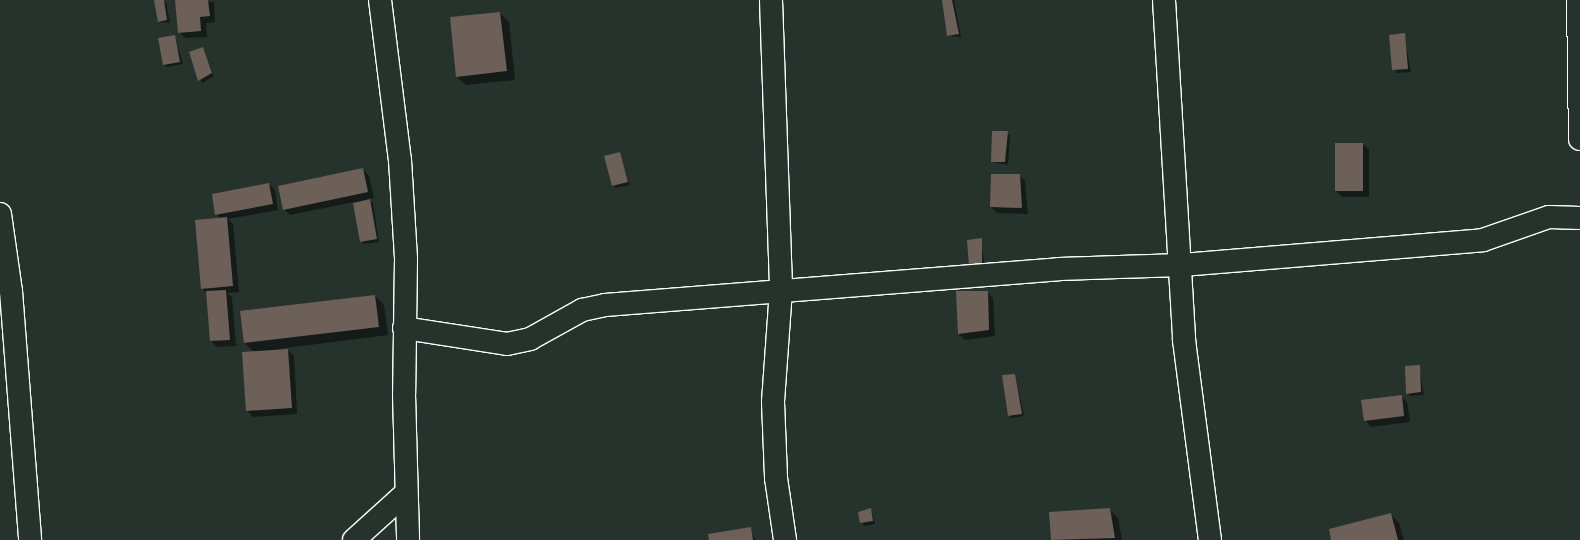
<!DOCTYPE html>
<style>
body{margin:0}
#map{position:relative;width:1580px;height:540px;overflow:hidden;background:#26332d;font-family:Mynerve,sans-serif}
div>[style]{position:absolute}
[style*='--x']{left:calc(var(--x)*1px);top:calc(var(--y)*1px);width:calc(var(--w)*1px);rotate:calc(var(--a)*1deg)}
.shadow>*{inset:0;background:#0007}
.building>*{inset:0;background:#6c6058}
.roads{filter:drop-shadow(1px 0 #fff) drop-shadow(-1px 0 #fff) drop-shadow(0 1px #fff) drop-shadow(0 -1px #fff)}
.minor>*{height:22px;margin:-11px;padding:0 11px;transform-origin:11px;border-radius:11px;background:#26332d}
span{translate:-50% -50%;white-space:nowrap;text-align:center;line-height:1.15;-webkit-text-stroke:3px #26332d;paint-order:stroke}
</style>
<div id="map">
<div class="shadow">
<div style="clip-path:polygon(155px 0,166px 2px,170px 23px,159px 22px)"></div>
<div style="clip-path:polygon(176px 0,214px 2px,215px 22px,206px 23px,207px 37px,185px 38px,179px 32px)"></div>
<div style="clip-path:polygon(943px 0,954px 0,961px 37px,948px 36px)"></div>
<div style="clip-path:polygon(500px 13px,509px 22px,515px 80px,466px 85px,457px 77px)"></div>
<div style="clip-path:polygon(1404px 34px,1411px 72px,1396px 73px,1390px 36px)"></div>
<div style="clip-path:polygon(175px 36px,183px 64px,167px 67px,164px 64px)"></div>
<div style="clip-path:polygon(203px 48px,214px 76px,202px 83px,190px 53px)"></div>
<div style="clip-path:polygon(993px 132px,1010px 135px,1008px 165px,992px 162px)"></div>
<div style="clip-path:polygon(1336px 144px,1363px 144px,1369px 150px,1369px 197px,1342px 197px,1336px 191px)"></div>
<div style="clip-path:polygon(619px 153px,630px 185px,616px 188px,613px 185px)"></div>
<div style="clip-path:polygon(363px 169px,369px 176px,374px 198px,368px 199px,373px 203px,379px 242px,364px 244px,361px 241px,354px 202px,290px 215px,284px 209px)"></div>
<div style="clip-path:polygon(1019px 175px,1025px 181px,1028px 214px,997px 213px,991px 207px)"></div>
<div style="clip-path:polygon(269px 184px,275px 190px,278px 210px,228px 219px,233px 224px,239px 292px,227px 293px,232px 297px,236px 346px,217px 347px,211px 341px,207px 294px,202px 288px,221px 219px,216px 214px)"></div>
<div style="clip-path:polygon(981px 240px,985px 269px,973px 268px)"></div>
<div style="clip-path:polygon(987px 292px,993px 298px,995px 336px,965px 340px,959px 334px)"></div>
<div style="clip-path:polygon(375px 296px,384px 305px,388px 335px,278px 349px,288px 350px,294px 356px,297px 414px,253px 417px,247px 410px,254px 352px,245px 343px)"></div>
<div style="clip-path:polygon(1419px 366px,1424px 395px,1410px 396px,1407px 393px)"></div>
<div style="clip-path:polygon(1015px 375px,1024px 416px,1012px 418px,1009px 415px)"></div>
<div style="clip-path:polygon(1401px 396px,1407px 402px,1410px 422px,1371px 427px,1365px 420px)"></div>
<div style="clip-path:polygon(871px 509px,875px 524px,864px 526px,859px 513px)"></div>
<div style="clip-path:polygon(1109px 509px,1118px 518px,1122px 540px,1052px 540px,1050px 513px)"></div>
<div style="clip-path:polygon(1390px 514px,1399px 523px,1404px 540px,1333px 540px)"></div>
<div style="clip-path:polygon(750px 528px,755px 540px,710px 540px)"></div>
</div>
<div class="building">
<div style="clip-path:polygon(154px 0,164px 0,167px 20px,158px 22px)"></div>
<div style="clip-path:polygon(175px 0,208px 0,210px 16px,200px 17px,201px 31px,178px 33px)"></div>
<div style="clip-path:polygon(942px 0,952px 0,959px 34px,947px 36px)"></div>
<div style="clip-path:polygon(500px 12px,507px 71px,456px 77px,450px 17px)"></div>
<div style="clip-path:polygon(1405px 33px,1408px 69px,1392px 70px,1389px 35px)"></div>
<div style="clip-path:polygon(175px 35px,180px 62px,163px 65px,158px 38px)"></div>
<div style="clip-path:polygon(203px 47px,212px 73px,198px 81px,189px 52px)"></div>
<div style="clip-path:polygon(992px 131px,1008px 131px,1005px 162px,991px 162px)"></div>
<div style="clip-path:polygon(1335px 143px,1363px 143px,1363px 191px,1335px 191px)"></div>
<div style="clip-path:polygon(620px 152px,628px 182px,612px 186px,604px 156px)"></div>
<div style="clip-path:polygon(363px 168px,368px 192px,283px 210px,278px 186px)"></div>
<div style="clip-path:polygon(991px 174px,1020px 174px,1022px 208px,990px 207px)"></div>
<div style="clip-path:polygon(269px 183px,273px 204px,215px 215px,212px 194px)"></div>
<div style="clip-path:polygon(370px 199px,377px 239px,360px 242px,353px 203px)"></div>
<div style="clip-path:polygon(227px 217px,233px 286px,201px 289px,195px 220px)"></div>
<div style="clip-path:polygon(982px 238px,982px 267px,969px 266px,967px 240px)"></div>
<div style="clip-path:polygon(226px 290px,230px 340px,210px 341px,206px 291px)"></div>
<div style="clip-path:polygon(956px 291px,988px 291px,989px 330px,958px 334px)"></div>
<div style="clip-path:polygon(375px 295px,379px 327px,244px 343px,240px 311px)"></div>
<div style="clip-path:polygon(288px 349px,292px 408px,246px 411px,242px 352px)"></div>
<div style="clip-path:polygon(1420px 365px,1421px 392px,1406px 394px,1405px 366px)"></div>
<div style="clip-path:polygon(1015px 374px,1022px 414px,1008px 416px,1002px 375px)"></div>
<div style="clip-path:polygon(1402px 395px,1404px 416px,1364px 421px,1361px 400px)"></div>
<div style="clip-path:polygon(871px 508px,873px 521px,860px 523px,858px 512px)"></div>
<div style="clip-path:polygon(1110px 508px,1115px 538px,1051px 540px,1049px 512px)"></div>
<div style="clip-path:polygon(1391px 513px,1398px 540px,1331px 540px,1329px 529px)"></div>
<div style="clip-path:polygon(751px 527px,753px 540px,709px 540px,708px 534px)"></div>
</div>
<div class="roads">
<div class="minor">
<div style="--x:380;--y:0;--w:161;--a:82.9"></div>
<div style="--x:400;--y:160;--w:99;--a:86.5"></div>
<div style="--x:406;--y:259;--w:135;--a:90.8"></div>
<div style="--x:404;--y:394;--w:146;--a:88.4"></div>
<div style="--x:771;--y:0;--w:290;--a:88"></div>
<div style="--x:781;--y:290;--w:112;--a:94.1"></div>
<div style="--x:773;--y:402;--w:76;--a:87.7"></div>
<div style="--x:776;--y:478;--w:63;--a:81.7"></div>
<div style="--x:1164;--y:0;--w:341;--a:86.6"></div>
<div style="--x:1184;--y:340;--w:202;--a:82.6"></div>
<div style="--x:1578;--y:0;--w:139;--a:89.2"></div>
<div style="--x:0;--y:214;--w:78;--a:81.9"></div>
<div style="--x:11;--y:291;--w:250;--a:85.6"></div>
<div style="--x:404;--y:328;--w:104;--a:8.8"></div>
<div style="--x:507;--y:344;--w:24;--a:-12"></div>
<div style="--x:530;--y:339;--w:60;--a:-29.1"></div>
<div style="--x:582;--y:310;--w:24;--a:-12"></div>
<div style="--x:605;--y:305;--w:455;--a:-4.5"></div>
<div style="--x:1059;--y:269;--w:123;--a:-1.9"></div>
<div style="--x:1182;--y:265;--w:302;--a:-4.7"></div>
<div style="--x:1483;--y:240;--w:70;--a:-19.2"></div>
<div style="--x:1549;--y:217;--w:31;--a:2"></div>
<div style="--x:354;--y:540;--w:70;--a:-42.1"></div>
</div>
</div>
</div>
